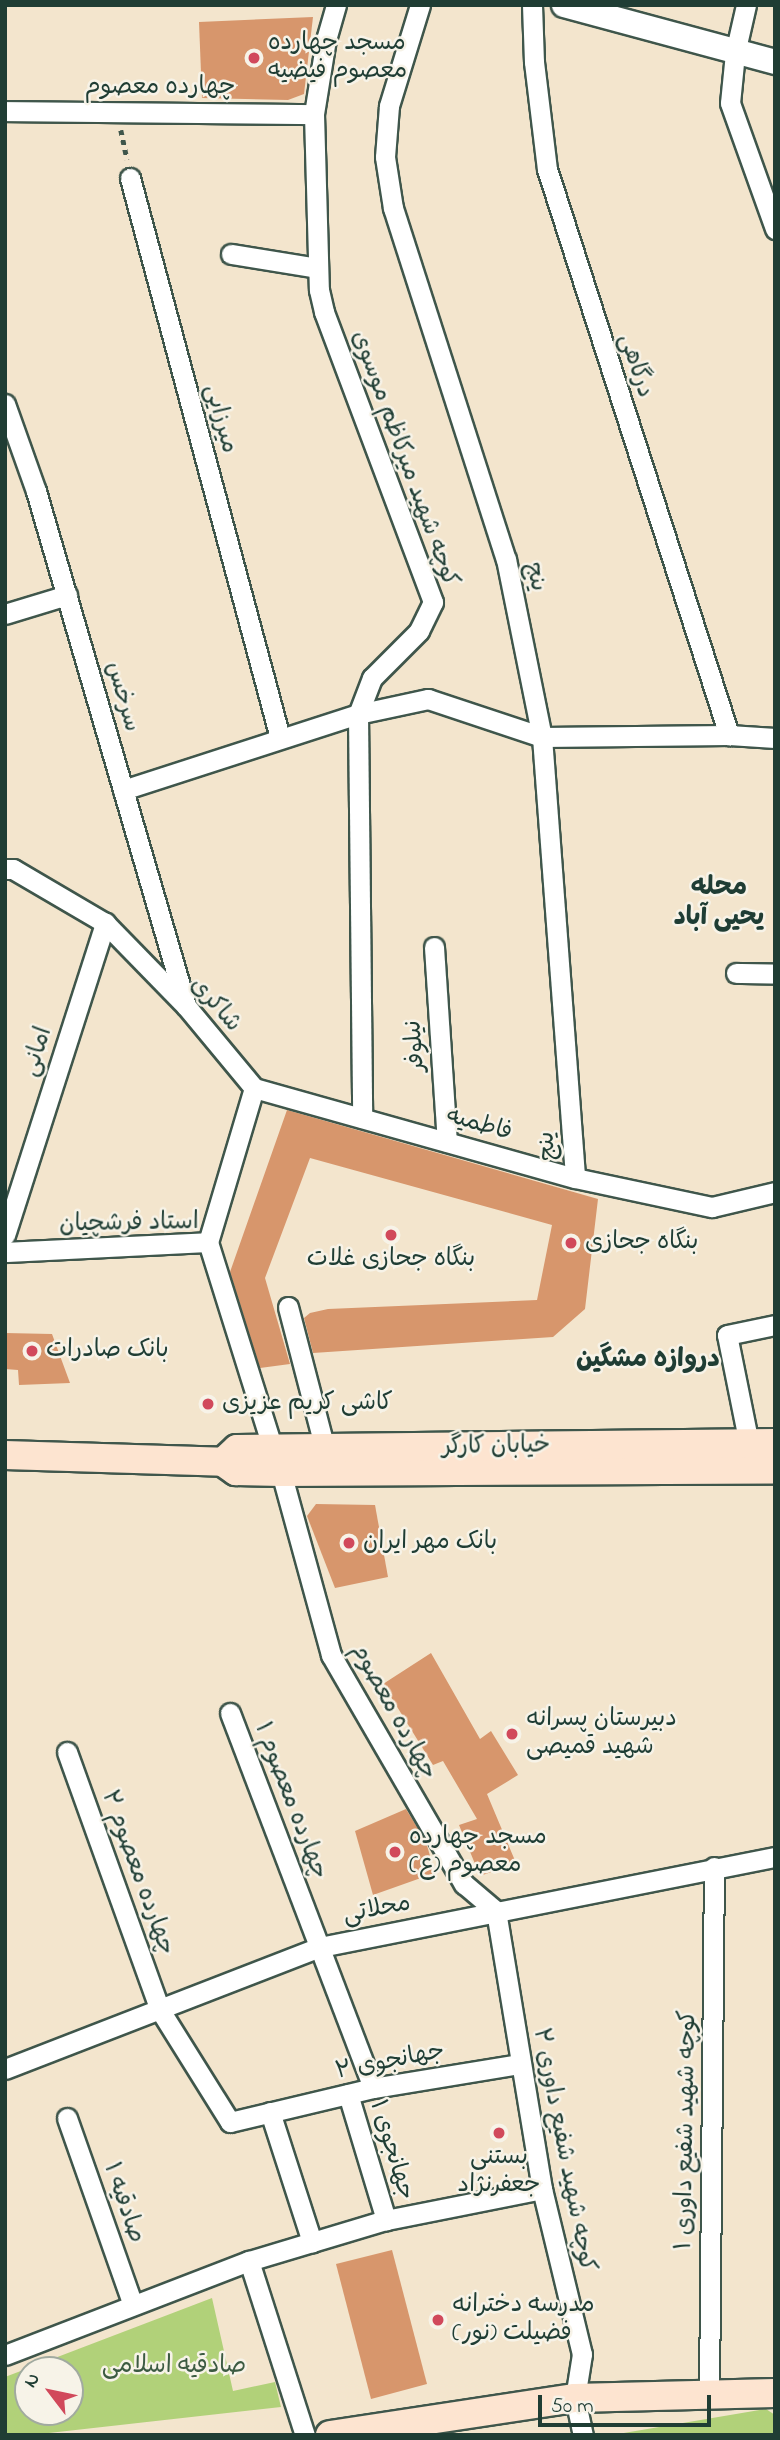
<!DOCTYPE html>
<meta charset="utf-8">
<style>
body{margin:0}
#map{position:relative;width:780px;height:2440px;overflow:hidden;background:#f3e5cd;font-family:"Indie Flower","Playpen Sans Arabic",sans-serif}
div>[style]{position:absolute}
[style*='--x']{left:calc(var(--x)*1px);top:calc(var(--y)*1px);width:calc(var(--w)*1px);rotate:calc(var(--a)*1deg)}
.green>*{inset:0;background:#b1d179}
.building>*{inset:0;background:#d7966c}
.path>*{height:4.5px;margin-top:-2.25px;transform-origin:0;background:repeating-linear-gradient(90deg,#3f564b 0 5px,transparent 0 10px)}
.roads{filter:drop-shadow(2px 0 #3f564b) drop-shadow(-2px 0 #3f564b) drop-shadow(0 2px #3f564b) drop-shadow(0 -2px #3f564b)}
.minor>*{height:19px;margin:-9.5px;padding:0 9.5px;transform-origin:9.5px;border-radius:9.5px;background:#fff}
.tertiary>*{height:24px;margin:-12px;padding:0 12px;transform-origin:12px;border-radius:12px;background:#fff}
.secondary>*{height:28px;margin:-14px;padding:0 14px;transform-origin:14px;border-radius:14px;background:#fde4d0}
.dots>*{width:19px;height:19px;translate:-50% -50%;box-sizing:border-box;border:4px solid #f7f3e8;border-radius:50%}
span{translate:-50% -50%;white-space:nowrap;text-align:center;line-height:1.15;-webkit-text-stroke:5px #f7f3e8;paint-order:stroke}
.poi-label{font-size:24px;color:#1f3d34}
.left{translate:0 -50%;text-align:left}
.street-label{font-size:24px;color:#1f3d34}
.park-label{font-size:24px;color:#3c5b42}
.neighbourhood-label{font-size:26px;color:#1f3d34;font-weight:700}
.frame{position:absolute;inset:0;border:7px solid #1f3d34;pointer-events:none}
.north{position:absolute;left:14px;top:2356px;width:70px;height:70px;box-sizing:border-box;background:#f7f3e8;border:2px solid #a1aaa0;border-radius:50%;rotate:302deg;font-size:19px;font-weight:700;line-height:28px;text-align:center;color:#1f3d34}
.north::after{content:'';display:block;margin:auto;width:24px;height:32px;background:#d1495b;clip-path:polygon(50% 0,100% 100%,50% 72%,0 100%)}
.scale{position:absolute;left:538px;top:2395px;width:173px;height:32px;box-sizing:border-box;border:4px solid #1f3d34;border-top:0;padding-left:9px;font-size:21px;line-height:24px;white-space:nowrap;color:#1f3d34;-webkit-text-stroke:5px #f7f3e8;paint-order:stroke}
</style>
<div id="map">
<div class="green">
<div style="clip-path:polygon(evenodd,212px 2298px,233px 2391px,275px 2382px,281px 2407px,31px 2435px,5px 2435px,5px 2377px,212px 2298px,28px 2370px,70px 2370px,70px 2412px,28px 2412px,28px 2370px)"></div>
<div style="clip-path:polygon(766px 2409px,775px 2415px,775px 2435px,612px 2435px)"></div>
</div>
<div class="building">
<div style="clip-path:polygon(313px 17px,304px 94px,288px 100px,202px 98px,199px 22px)"></div>
<div style="clip-path:polygon(287px 1110px,598px 1199px,585px 1309px,553px 1337px,313px 1353px,304px 1318px,310px 1313px,328px 1309px,537px 1300px,552px 1225px,310px 1158px,265px 1278px,290px 1364px,260px 1368px,230px 1272px)"></div>
<div style="clip-path:polygon(5px 1333px,52px 1334px,70px 1383px,19px 1385px,18px 1370px,5px 1369px)"></div>
<div style="clip-path:polygon(316px 1504px,375px 1505px,388px 1577px,335px 1588px,307px 1516px)"></div>
<div style="clip-path:polygon(431px 1653px,480px 1739px,491px 1731px,518px 1775px,487px 1794px,516px 1863px,480px 1876px,459px 1825px,477px 1819px,443px 1761px,433px 1765px,383px 1684px)"></div>
<div style="clip-path:polygon(406px 1809px,426px 1842px,435px 1873px,373px 1895px,355px 1831px)"></div>
<div style="clip-path:polygon(392px 2250px,427px 2384px,371px 2399px,336px 2264px)"></div>
</div>
<div class="path">
<div style="--x:121;--y:130;--w:30;--a:78"></div>
</div>
<div class="roads">
<div class="minor">
<div style="--x:336;--y:5;--w:35;--a:106"></div>
<div style="--x:326;--y:39;--w:76;--a:99.1"></div>
<div style="--x:314;--y:114;--w:176;--a:88.4"></div>
<div style="--x:319;--y:290;--w:23;--a:77"></div>
<div style="--x:324;--y:312;--w:310;--a:69.4"></div>
<div style="--x:433;--y:602;--w:32;--a:116"></div>
<div style="--x:419;--y:631;--w:66;--a:135"></div>
<div style="--x:372;--y:678;--w:39;--a:111"></div>
<div style="--x:358;--y:714;--w:404;--a:89.4"></div>
<div style="--x:420;--y:5;--w:106;--a:107.1"></div>
<div style="--x:389;--y:106;--w:51;--a:94.5"></div>
<div style="--x:385;--y:157;--w:52;--a:81.1"></div>
<div style="--x:393;--y:208;--w:369;--a:72.2"></div>
<div style="--x:506;--y:559;--w:182;--a:78.6"></div>
<div style="--x:542;--y:737;--w:442;--a:85.7"></div>
<div style="--x:532;--y:5;--w:57;--a:88"></div>
<div style="--x:534;--y:62;--w:108;--a:83.1"></div>
<div style="--x:547;--y:169;--w:595;--a:72.17"></div>
<div style="--x:746;--y:5;--w:49;--a:102.9"></div>
<div style="--x:735;--y:53;--w:50;--a:95.7"></div>
<div style="--x:730;--y:103;--w:134;--a:70.3"></div>
<div style="--x:5;--y:111;--w:309;--a:0.6"></div>
<div style="--x:130;--y:178;--w:580;--a:75"></div>
<div style="--x:231;--y:254;--w:87;--a:9.2"></div>
<div style="--x:5;--y:404;--w:92;--a:70.4"></div>
<div style="--x:36;--y:491;--w:536;--a:73.76"></div>
<div style="--x:5;--y:614;--w:65;--a:-17"></div>
<div style="--x:123;--y:790;--w:247;--a:-17.9"></div>
<div style="--x:358;--y:714;--w:72;--a:-12.1"></div>
<div style="--x:428;--y:699;--w:120;--a:18.4"></div>
<div style="--x:542;--y:737;--w:187;--a:-0.6"></div>
<div style="--x:729;--y:735;--w:46;--a:3.7"></div>
<div style="--x:5;--y:869;--w:8;--a:0"></div>
<div style="--x:13;--y:869;--w:107;--a:30.4"></div>
<div style="--x:105;--y:923;--w:116;--a:45.7"></div>
<div style="--x:186;--y:1006;--w:107;--a:50.3"></div>
<div style="--x:254;--y:1088;--w:161;--a:106.6"></div>
<div style="--x:434;--y:947;--w:195;--a:86.2"></div>
<div style="--x:736;--y:973;--w:39;--a:1"></div>
<div style="--x:254;--y:1088;--w:333;--a:15.7"></div>
<div style="--x:575;--y:1178;--w:140;--a:12"></div>
<div style="--x:712;--y:1207;--w:65;--a:-13.4"></div>
<div style="--x:5;--y:1235;--w:328;--a:-72.2"></div>
<div style="--x:208;--y:1242;--w:217;--a:72.6"></div>
<div style="--x:5;--y:1252;--w:203;--a:-2.8"></div>
<div style="--x:288;--y:1307;--w:147;--a:75.4"></div>
<div style="--x:749;--y:1444;--w:111;--a:-101.4"></div>
<div style="--x:727;--y:1335;--w:49;--a:-11.8"></div>
<div style="--x:281;--y:1472;--w:190;--a:74.7"></div>
<div style="--x:331;--y:1655;--w:265;--a:59.9"></div>
<div style="--x:464;--y:1884;--w:42;--a:40.2"></div>
<div style="--x:496;--y:1911;--w:282;--a:80.6"></div>
<div style="--x:542;--y:2189;--w:170;--a:76.4"></div>
<div style="--x:582;--y:2354;--w:45;--a:99"></div>
<div style="--x:575;--y:2398;--w:38;--a:78"></div>
<div style="--x:230;--y:1713;--w:401;--a:69.1"></div>
<div style="--x:67;--y:1752;--w:274;--a:70.2"></div>
<div style="--x:160;--y:2010;--w:132;--a:58"></div>
<div style="--x:230;--y:2122;--w:147;--a:-13.4"></div>
<div style="--x:373;--y:2088;--w:149;--a:-9.3"></div>
<div style="--x:5;--y:2069;--w:338;--a:-21.2"></div>
<div style="--x:320;--y:1947;--w:464;--a:-11.2"></div>
<div style="--x:348;--y:2094;--w:132;--a:73.2"></div>
<div style="--x:270;--y:2112;--w:137;--a:72.1"></div>
<div style="--x:67;--y:2118;--w:198;--a:70.6"></div>
<div style="--x:249;--y:2261;--w:183;--a:72.2"></div>
<div style="--x:5;--y:2355;--w:261;--a:-21.1"></div>
<div style="--x:249;--y:2261;--w:143;--a:-16.7"></div>
<div style="--x:386;--y:2220;--w:159;--a:-11.2"></div>
<div style="--x:709;--y:2393;--w:526;--a:-89.46"></div>
</div>
<div class="tertiary">
<div style="--x:564;--y:5;--w:219;--a:15.1"></div>
</div>
<div class="secondary">
<div style="--x:5;--y:1455;--w:218;--a:1.8"></div>
<div style="--x:223;--y:1462;--w:16;--a:35"></div>
<div style="--x:236;--y:1471;--w:45;--a:1.3"></div>
<div style="--x:281;--y:1472;--w:494;--a:-0.3"></div>
<div style="--x:223;--y:1462;--w:19;--a:-43"></div>
<div style="--x:237;--y:1449;--w:538;--a:-0.64"></div>
<div style="--x:330;--y:2435;--w:248;--a:-8.6"></div>
<div style="--x:575;--y:2398;--w:200;--a:-1.4"></div>
</div>
</div>
<div class="dots">
<div style="left:254px;top:58px;background:#d1495b"></div>
<div style="left:391px;top:1235px;background:#d1495b"></div>
<div style="left:571px;top:1243px;background:#d1495b"></div>
<div style="left:32px;top:1351px;background:#d1495b"></div>
<div style="left:208px;top:1404px;background:#d1495b"></div>
<div style="left:349px;top:1543px;background:#d1495b"></div>
<div style="left:512px;top:1734px;background:#d1495b"></div>
<div style="left:395px;top:1852px;background:#d1495b"></div>
<div style="left:499px;top:2133px;background:#d1495b"></div>
<div style="left:438px;top:2320px;background:#d1495b"></div>
</div>
<div class="poi-label">
<span class="left" style="left:268px;top:58px">مسجد چهارده<br>معصوم فیضیه</span>
<span class="left" style="left:585px;top:1243px">بنگاه جحازی</span>
<span style="left:391px;top:1260px">بنگاه جحازی غلات</span>
<span class="left" style="left:46px;top:1351px">بانک صادرات</span>
<span class="left" style="left:222px;top:1404px">کاشی کریم عزیزی</span>
<span class="left" style="left:363px;top:1543px">بانک مهر ایران</span>
<span class="left" style="left:526px;top:1734px">دبیرستان پسرانه<br>شهید قمیصی</span>
<span class="left" style="left:409px;top:1852px">مسجد چهارده<br>معصوم (ع)</span>
<span style="left:499px;top:2172px">بستنی<br>جعفرنژاد</span>
<span class="left" style="left:452px;top:2320px">مدرسه دخترانه<br>فضیلت (نور)</span>
</div>
<div class="street-label">
<span style="left:160px;top:88px">چهارده معصوم</span>
<span style="left:635px;top:366px;rotate:72deg">درگاهی</span>
<span style="left:220px;top:419px;rotate:75deg">میرزایی</span>
<span style="left:404px;top:459px;rotate:70deg">کوچه شهید میرکاظم موسوی</span>
<span style="left:535px;top:577px;rotate:78deg">ینج</span>
<span style="left:122px;top:697px;rotate:74deg">سرخس</span>
<span style="left:215px;top:1005px;rotate:49deg">شاکری</span>
<span style="left:416px;top:1046px;rotate:-94deg">نیلوفر</span>
<span style="left:38px;top:1052px;rotate:-72deg">امانی</span>
<span style="left:479px;top:1125px;rotate:16deg">فاطمیه</span>
<span style="left:548px;top:1146px;rotate:-94deg">ینج</span>
<span style="left:129px;top:1224px;rotate:-1deg">استاد فرشچیان</span>
<span style="left:496px;top:1447px;rotate:-1deg">خیابان کارگر</span>
<span style="left:393px;top:1712px;rotate:61deg">چهارده معصوم</span>
<span style="left:290px;top:1801px;rotate:69deg">چهارده معصوم ۱</span>
<span style="left:137px;top:1873px;rotate:70deg">چهارده معصوم ۲</span>
<span style="left:377px;top:1910px;rotate:-11deg">محلاتی</span>
<span style="left:390px;top:2062px;rotate:-11deg">جهانجوی ۲</span>
<span style="left:687px;top:2130px;rotate:-89deg">کوچه شهید شفیع داوری ۱</span>
<span style="left:391px;top:2150px;rotate:73deg">جهانجوی ۱</span>
<span style="left:563px;top:2150px;rotate:79deg">کوچه شهید شفیع داوری ۲</span>
<span style="left:123px;top:2203px;rotate:71deg">صادقیه ۱</span>
</div>
<div class="park-label">
<span style="left:174px;top:2367px">صادقیه اسلامی</span>
</div>
<div class="neighbourhood-label">
<span style="left:719px;top:904px">محله<br>یحیی آباد</span>
<span style="left:648px;top:1361px">دروازه مشگین</span>
</div>
<div class="frame"></div>
<div class="north">N</div>
<div class="scale">50 m</div>
</div>
